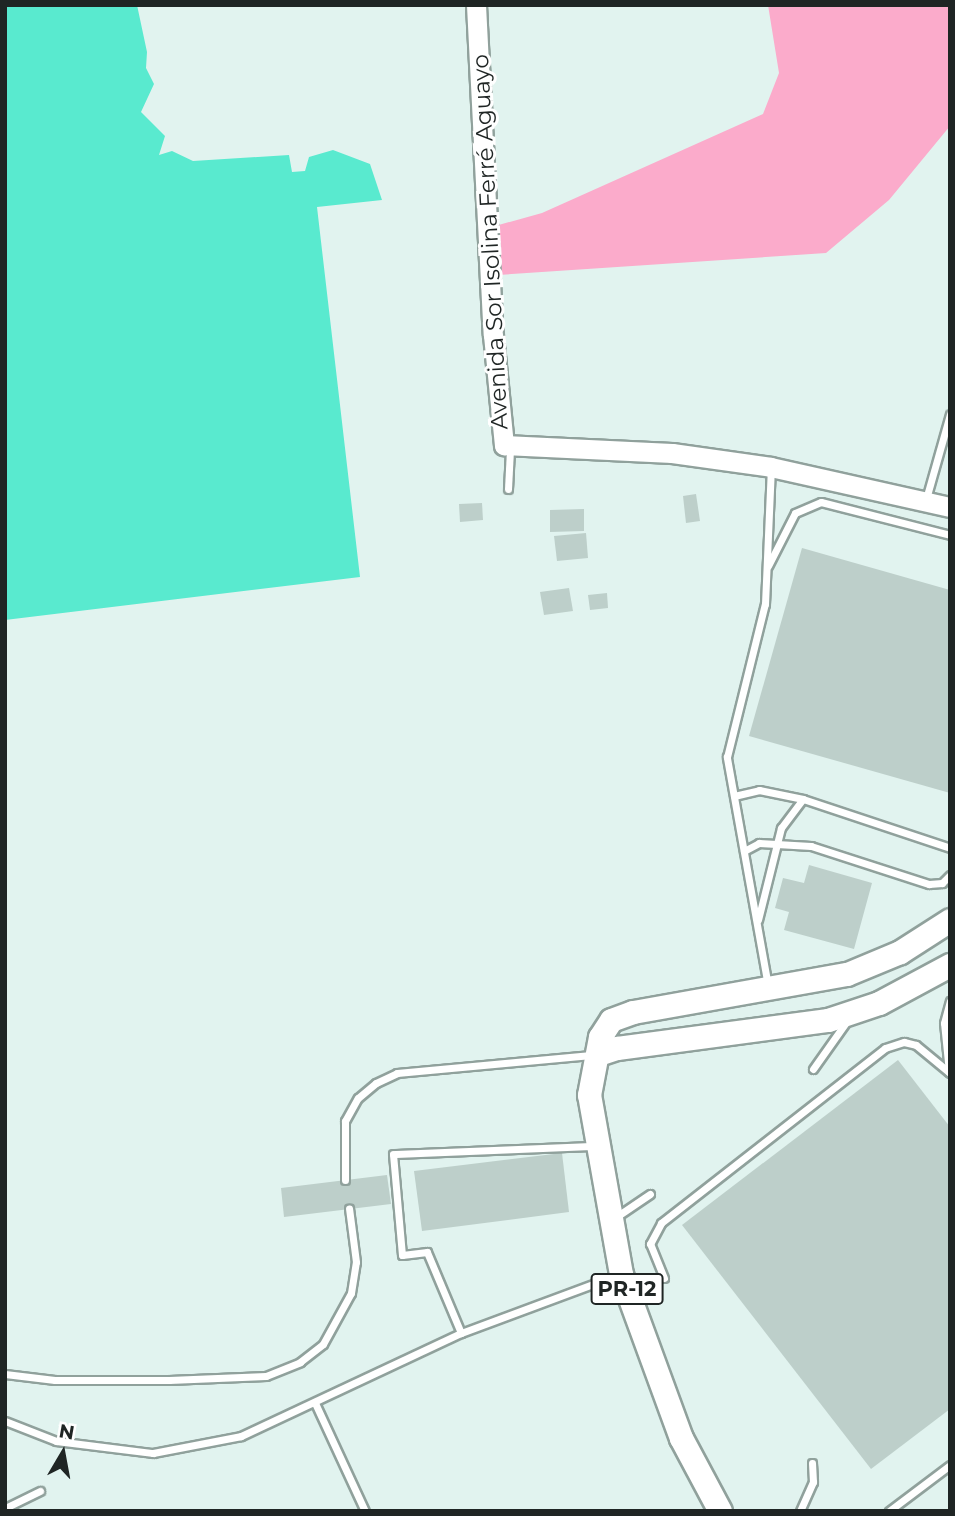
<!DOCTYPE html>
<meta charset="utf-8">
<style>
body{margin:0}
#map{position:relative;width:955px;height:1516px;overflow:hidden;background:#e1f3ef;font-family:Montserrat,sans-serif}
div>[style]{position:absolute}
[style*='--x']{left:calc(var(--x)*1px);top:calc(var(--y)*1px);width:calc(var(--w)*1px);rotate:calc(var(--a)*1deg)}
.green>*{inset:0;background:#fbabcb}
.water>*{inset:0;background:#59eacf}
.building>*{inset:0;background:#bdcfca}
.roads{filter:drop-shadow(2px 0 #90a19c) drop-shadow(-2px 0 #90a19c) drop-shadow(0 2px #90a19c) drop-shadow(0 -2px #90a19c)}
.lane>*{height:7px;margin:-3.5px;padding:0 3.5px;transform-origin:3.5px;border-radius:3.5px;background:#fff}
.secondary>*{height:19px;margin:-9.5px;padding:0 9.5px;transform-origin:9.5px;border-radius:9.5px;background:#fff}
.primary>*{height:23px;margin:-11.5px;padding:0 11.5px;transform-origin:11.5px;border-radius:11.5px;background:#fff}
span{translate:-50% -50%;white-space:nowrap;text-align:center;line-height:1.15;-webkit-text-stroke:6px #fff;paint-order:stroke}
.shield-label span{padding:2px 5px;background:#fff;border:2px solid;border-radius:5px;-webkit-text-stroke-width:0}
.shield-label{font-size:21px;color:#1f2524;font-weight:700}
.street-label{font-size:23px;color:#1f2524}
.frame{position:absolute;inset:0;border:7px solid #1f2524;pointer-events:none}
.north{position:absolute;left:28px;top:1418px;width:70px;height:70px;-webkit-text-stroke:5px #fff;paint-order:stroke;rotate:10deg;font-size:19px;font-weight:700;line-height:28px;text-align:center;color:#1f2524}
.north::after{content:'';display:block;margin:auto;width:24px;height:32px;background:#1f2524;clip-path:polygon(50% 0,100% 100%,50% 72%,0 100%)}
</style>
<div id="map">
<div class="green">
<div style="clip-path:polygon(768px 5px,950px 5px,950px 126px,889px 200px,826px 253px,498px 275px,495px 226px,542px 213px,763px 114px,779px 73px)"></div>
</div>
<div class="water">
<div style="clip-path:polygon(5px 5px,137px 5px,147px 52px,146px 68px,154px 84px,141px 112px,165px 136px,159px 155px,172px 151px,193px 161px,289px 155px,292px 172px,305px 171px,309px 157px,333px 150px,370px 164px,382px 200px,317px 207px,360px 577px,5px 620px)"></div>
</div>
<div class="building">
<div style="clip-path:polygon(696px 494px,700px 521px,686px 523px,683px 496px)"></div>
<div style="clip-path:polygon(482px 503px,483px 520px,460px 522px,459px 504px)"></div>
<div style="clip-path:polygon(584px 509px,584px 531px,550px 532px,550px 510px)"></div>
<div style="clip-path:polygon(586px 533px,588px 558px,557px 561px,554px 536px)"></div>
<div style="clip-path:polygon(802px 548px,950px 590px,950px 793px,749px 736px)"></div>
<div style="clip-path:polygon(569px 588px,573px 611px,544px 615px,540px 592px)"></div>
<div style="clip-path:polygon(607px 593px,608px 608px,590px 610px,588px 595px)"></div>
<div style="clip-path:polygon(809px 865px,872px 883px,854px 949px,784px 930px,789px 912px,775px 908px,783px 878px,804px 883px)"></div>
<div style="clip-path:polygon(898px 1060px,950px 1127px,950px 1409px,871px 1469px,682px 1225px)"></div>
<div style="clip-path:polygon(562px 1153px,569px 1212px,422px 1231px,414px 1171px)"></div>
<div style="clip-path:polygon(387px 1175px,391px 1204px,284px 1217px,281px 1188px)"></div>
</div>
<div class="roads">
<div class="lane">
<div style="--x:508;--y:489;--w:40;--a:-87.1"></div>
<div style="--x:926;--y:499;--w:88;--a:-74.2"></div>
<div style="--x:768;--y:566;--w:59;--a:-63"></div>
<div style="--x:795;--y:513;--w:28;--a:-23"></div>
<div style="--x:821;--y:502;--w:133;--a:14.3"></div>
<div style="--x:734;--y:796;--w:26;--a:-13"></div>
<div style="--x:759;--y:790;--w:45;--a:11.6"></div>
<div style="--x:803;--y:799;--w:155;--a:18.4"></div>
<div style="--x:744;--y:851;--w:17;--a:-28"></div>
<div style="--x:759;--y:843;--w:52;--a:3.3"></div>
<div style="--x:811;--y:846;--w:124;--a:17.9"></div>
<div style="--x:929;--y:884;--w:13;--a:-4"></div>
<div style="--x:942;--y:883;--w:11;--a:-45"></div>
<div style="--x:758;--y:920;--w:95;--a:-76"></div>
<div style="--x:781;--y:828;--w:36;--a:-53"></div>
<div style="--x:768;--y:986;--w:233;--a:-100.2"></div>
<div style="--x:727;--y:757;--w:158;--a:-76.1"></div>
<div style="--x:765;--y:604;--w:136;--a:-87.5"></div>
<div style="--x:813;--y:1069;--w:59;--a:-54.7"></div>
<div style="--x:949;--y:1072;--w:49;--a:-95.8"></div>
<div style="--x:944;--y:1023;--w:23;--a:-75"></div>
<div style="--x:345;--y:1180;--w:59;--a:-90"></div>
<div style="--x:345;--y:1121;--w:26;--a:-61"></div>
<div style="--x:358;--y:1098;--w:23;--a:-40"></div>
<div style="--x:376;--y:1083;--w:23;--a:-25"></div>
<div style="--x:397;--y:1073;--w:195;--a:-5.3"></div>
<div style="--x:616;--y:1217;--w:41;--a:-34.1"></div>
<div style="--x:664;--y:1278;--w:37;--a:-112"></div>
<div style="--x:650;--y:1244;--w:24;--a:-62"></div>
<div style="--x:661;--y:1223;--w:284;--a:-38"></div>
<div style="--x:885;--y:1048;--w:20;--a:-18"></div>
<div style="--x:904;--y:1042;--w:12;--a:14"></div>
<div style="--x:916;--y:1045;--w:44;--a:39.5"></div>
<div style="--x:461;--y:1333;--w:88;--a:-112.8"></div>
<div style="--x:427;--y:1252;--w:25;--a:173"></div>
<div style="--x:402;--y:1255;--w:101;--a:-95.1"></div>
<div style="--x:393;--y:1154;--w:201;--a:-2.3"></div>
<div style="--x:5;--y:1374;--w:50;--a:6.8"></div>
<div style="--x:55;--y:1380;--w:114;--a:0"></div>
<div style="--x:169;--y:1380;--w:97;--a:-2.4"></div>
<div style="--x:266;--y:1376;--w:37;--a:-22"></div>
<div style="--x:300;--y:1362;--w:29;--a:-38"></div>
<div style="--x:323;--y:1344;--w:58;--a:-61.2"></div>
<div style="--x:351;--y:1293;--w:31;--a:-81"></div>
<div style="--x:356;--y:1262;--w:54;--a:-97.4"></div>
<div style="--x:315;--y:1403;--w:119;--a:65.2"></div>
<div style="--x:5;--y:1421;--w:55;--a:21.4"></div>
<div style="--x:56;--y:1441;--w:98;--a:7.1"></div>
<div style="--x:153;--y:1453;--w:90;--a:-10.9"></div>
<div style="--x:241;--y:1436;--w:243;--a:-25.1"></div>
<div style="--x:461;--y:1333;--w:166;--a:-20.4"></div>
<div style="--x:5;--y:1508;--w:39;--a:-26"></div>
<div style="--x:800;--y:1511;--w:32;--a:-66"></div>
<div style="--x:813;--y:1482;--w:19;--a:-93"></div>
<div style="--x:889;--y:1511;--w:76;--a:-37"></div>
</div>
<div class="secondary">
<div style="--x:476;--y:5;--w:330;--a:87.1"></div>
<div style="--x:493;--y:335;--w:111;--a:84.3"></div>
<div style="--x:504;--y:445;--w:168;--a:2.7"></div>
<div style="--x:672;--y:453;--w:100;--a:8"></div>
<div style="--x:771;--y:467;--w:183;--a:12.6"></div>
</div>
<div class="primary">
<div style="--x:598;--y:1054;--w:20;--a:-18"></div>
<div style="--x:617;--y:1048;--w:213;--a:-7.6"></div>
<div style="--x:828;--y:1020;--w:54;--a:-18.4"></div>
<div style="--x:879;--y:1003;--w:81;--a:-28.2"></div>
<div style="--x:720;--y:1511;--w:83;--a:-118.1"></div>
<div style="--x:681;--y:1438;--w:175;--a:-110.1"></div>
<div style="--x:621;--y:1274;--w:182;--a:-100.1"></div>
<div style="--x:589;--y:1095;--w:59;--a:-79.3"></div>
<div style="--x:600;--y:1037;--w:20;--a:-57"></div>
<div style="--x:611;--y:1020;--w:23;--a:-20"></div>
<div style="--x:633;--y:1012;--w:217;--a:-10.1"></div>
<div style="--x:847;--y:974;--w:57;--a:-22.5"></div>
<div style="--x:900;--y:952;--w:59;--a:-32.6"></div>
</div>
</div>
<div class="shield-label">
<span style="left:627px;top:1289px">PR-12</span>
</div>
<div class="street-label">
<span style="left:490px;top:242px;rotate:-93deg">Avenida Sor Isolina Ferré Aguayo</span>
</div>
<div class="frame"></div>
<div class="north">N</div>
</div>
